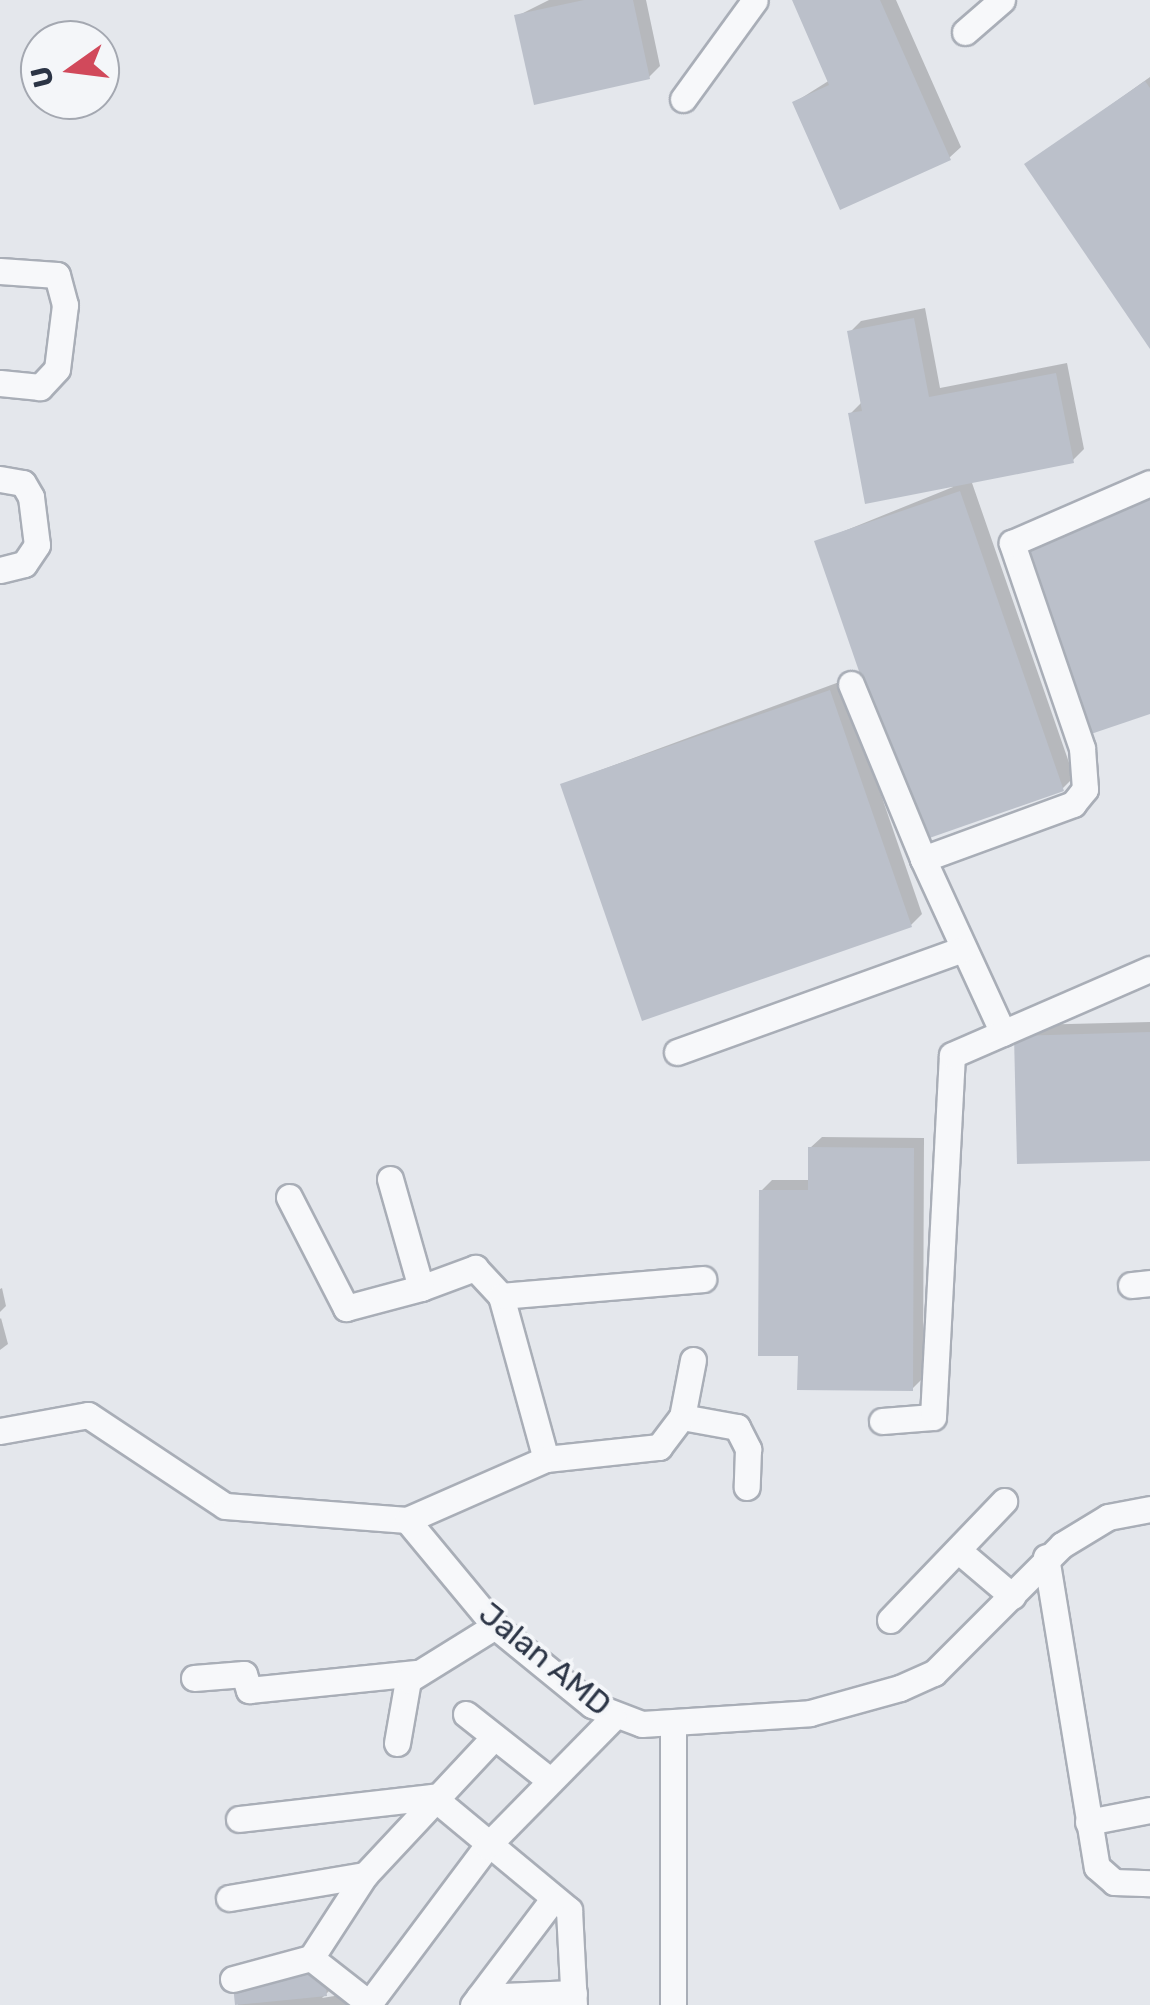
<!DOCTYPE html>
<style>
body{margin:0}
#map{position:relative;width:1150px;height:2005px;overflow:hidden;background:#e4e7ec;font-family:Rubik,sans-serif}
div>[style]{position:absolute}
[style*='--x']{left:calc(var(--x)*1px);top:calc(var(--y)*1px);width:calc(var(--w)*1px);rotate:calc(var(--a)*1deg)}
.shadow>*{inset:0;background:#0003}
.building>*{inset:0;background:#bbc0ca}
.roads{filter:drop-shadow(2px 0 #a9aeb7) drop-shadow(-2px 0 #a9aeb7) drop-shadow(0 2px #a9aeb7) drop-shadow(0 -2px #a9aeb7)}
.minor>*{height:25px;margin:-12.5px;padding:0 12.5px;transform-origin:12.5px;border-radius:12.5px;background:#f7f8fa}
span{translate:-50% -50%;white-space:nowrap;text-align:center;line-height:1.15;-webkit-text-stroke:8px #f4f6f9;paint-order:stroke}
.street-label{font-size:32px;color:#2b3445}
.north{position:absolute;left:20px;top:20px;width:100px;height:100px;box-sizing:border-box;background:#f4f6f9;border:2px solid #a4a8b1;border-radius:50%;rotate:256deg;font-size:28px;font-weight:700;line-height:40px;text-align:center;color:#2b3445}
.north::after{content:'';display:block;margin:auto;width:35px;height:45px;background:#d1495b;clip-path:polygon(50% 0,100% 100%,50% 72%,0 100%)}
</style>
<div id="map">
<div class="shadow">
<div style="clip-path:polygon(549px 0,646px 0,660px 66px,649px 77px,517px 16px)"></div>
<div style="clip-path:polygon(794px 0,896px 0,961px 147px,949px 158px,795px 102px,830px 80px)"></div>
<div style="clip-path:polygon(1150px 77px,1150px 345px,1027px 165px)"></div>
<div style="clip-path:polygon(925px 308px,940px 388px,1067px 363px,1084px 449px,1073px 460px,971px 480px,1074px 777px,1062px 789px,817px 542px,953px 487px,850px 414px,863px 401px,850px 332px,861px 321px)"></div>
<div style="clip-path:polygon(1150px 494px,1150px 711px,1022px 546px)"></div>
<div style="clip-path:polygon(842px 681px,922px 914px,911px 925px,563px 784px)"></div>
<div style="clip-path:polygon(1150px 1022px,1150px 1158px,1020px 1161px,1028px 1025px)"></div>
<div style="clip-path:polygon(822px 1137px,924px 1138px,923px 1378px,912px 1389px,800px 1354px,761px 1191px,772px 1180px,810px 1180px,810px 1148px)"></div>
<div style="clip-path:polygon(2px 1288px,6px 1306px,0 1312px,0 1289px)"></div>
<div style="clip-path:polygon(1px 1318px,8px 1344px,0 1350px,0 1319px)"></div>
<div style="clip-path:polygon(331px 1965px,334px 1986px,322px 1998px,353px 1993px,356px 2005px,238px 2005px,235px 1986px)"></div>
</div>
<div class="building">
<div style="clip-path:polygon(584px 0,633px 0,650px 79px,534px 105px,514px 15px)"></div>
<div style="clip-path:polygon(792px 0,880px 0,951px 160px,840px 210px,792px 102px,829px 85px)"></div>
<div style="clip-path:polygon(1145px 81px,1150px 88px,1150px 349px,1024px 164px)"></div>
<div style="clip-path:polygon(914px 318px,929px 397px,1056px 373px,1074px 463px,865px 504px,848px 413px,862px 411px,847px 331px)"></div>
<div style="clip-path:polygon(960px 491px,1064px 791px,918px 842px,814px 541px)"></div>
<div style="clip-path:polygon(1150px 500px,1150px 714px,1085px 736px,1019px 545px)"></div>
<div style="clip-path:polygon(830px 690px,912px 927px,642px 1021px,560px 784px)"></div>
<div style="clip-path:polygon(1150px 1032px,1150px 1161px,1017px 1164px,1014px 1036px)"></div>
<div style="clip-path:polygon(808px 1147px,914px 1148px,913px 1391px,797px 1390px,798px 1356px,758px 1356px,759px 1190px,808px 1190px)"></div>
<div style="clip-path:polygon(324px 1972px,327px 1996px,235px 2005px,233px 1985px)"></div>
</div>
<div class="roads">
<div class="minor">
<div style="--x:965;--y:32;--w:49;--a:-40.9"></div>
<div style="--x:683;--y:99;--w:122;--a:-54"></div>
<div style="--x:0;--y:271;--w:57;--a:4"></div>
<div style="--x:57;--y:275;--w:31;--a:75"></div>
<div style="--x:65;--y:305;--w:64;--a:97.1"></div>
<div style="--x:57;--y:369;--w:25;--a:133"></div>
<div style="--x:40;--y:387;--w:40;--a:-174.3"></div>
<div style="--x:0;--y:479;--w:23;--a:10"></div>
<div style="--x:23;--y:483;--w:16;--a:60"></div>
<div style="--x:31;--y:497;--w:48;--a:82.9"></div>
<div style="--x:37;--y:545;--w:23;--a:124"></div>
<div style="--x:24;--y:564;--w:25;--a:166"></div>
<div style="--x:851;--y:684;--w:189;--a:67.6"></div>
<div style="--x:1003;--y:1033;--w:192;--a:-114.7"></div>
<div style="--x:923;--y:859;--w:160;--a:-20.1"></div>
<div style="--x:1073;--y:804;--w:19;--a:-51"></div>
<div style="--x:1085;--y:789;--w:41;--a:-94.2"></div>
<div style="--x:1082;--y:748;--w:217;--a:-108.9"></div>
<div style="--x:1012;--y:543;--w:150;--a:-23.5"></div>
<div style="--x:677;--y:1052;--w:301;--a:-19.8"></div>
<div style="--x:390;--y:1179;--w:113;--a:74.1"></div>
<div style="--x:421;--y:1288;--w:58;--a:-20.3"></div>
<div style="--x:475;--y:1268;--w:38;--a:47"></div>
<div style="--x:501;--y:1296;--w:169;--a:74.6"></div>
<div style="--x:289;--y:1197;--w:125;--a:62.8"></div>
<div style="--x:346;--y:1308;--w:78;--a:-14.9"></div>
<div style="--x:1131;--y:1285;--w:19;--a:-6"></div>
<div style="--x:501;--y:1296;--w:203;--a:-4.8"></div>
<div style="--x:682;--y:1417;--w:56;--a:10.3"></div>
<div style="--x:737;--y:1427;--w:25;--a:63"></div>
<div style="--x:748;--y:1449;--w:38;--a:92"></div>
<div style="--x:882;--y:1421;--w:51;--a:-4.5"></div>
<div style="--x:933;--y:1417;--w:362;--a:-87"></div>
<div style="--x:952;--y:1055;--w:216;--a:-23.5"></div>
<div style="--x:0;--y:1431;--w:89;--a:-10.3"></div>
<div style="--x:88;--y:1415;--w:164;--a:33.6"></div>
<div style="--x:225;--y:1506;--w:183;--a:4.4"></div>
<div style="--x:407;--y:1520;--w:138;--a:50.3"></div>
<div style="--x:495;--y:1626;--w:125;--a:39.2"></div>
<div style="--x:592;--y:1705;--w:53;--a:20.8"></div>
<div style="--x:642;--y:1724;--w:168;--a:-3.7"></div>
<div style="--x:810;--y:1713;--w:93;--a:-15.5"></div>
<div style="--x:900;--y:1688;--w:37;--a:-24"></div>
<div style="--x:934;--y:1673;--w:181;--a:-45"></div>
<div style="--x:1062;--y:1545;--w:54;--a:-31.3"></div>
<div style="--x:1108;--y:1517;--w:43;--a:-10.8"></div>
<div style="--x:407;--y:1520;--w:152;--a:-23.7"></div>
<div style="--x:546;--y:1459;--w:114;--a:-6.1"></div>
<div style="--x:659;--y:1447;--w:38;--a:-53"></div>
<div style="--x:682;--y:1417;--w:58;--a:-79.1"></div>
<div style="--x:959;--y:1551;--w:70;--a:40.3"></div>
<div style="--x:1046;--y:1557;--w:314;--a:80.7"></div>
<div style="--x:1097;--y:1867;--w:23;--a:41"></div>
<div style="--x:1114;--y:1882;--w:36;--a:2"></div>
<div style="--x:890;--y:1620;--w:165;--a:-46.2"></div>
<div style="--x:194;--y:1678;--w:50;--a:-4.6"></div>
<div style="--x:244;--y:1674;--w:17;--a:73"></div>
<div style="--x:249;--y:1690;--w:168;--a:-5.8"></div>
<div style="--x:466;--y:1714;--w:103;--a:38.3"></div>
<div style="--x:673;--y:1725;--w:280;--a:90"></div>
<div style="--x:397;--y:1743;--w:64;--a:-80.1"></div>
<div style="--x:408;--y:1680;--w:102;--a:-31.8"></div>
<div style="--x:239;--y:1819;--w:195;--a:-6.5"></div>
<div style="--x:433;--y:1797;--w:177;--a:39.7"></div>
<div style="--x:569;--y:1910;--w:95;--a:87"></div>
<div style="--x:1088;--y:1822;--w:63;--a:-11"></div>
<div style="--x:229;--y:1898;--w:138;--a:-9.6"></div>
<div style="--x:311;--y:1958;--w:76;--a:38.1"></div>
<div style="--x:233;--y:1979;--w:81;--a:-15.1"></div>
<div style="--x:311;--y:1958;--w:99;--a:-57"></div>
<div style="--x:365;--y:1875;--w:189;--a:-46.9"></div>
<div style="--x:479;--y:1997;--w:95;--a:-2.4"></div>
<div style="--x:368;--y:2005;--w:199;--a:-53.2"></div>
<div style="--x:487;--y:1846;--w:180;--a:-45.5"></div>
<div style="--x:473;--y:2005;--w:134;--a:-52.9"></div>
</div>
</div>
<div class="street-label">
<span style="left:545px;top:1659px;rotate:39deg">Jalan AMD</span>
</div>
<div class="north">U</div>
</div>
